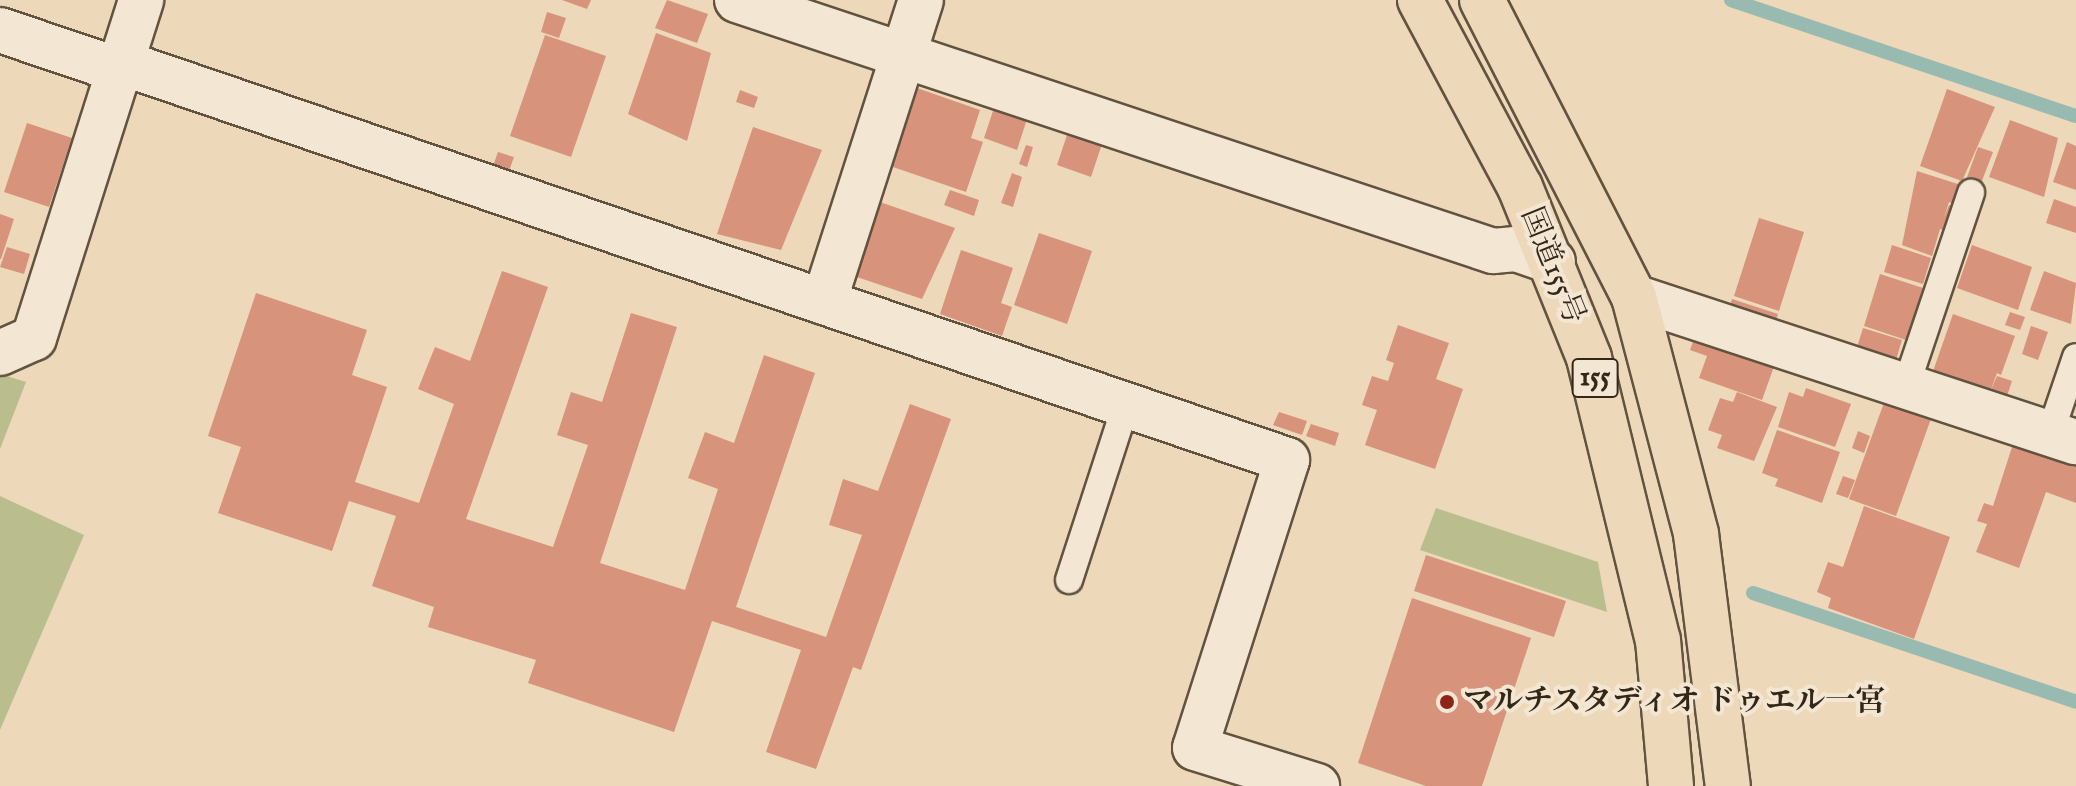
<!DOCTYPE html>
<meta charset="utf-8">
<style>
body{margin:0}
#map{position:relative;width:2076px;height:786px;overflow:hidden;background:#edd8b9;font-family:"IM FELL English","Noto Serif JP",serif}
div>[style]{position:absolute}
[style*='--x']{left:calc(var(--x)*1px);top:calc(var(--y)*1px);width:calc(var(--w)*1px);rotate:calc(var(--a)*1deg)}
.green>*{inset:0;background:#babe8e}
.stream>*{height:14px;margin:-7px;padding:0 7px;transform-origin:7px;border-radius:7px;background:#99bab0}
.building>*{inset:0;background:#d7937c}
.roads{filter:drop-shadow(2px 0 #625340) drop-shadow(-2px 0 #625340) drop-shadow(0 2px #625340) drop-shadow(0 -2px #625340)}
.service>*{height:26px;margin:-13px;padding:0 13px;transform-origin:13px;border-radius:13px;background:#f3e6d2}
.minor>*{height:44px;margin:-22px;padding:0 22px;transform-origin:22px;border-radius:22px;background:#f3e6d2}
.trunk>*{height:44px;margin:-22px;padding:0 22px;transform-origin:22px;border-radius:22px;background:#edd8b9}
.dots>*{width:22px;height:22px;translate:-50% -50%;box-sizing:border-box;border:4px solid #f3e6d2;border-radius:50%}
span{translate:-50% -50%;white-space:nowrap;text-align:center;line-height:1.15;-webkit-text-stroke:8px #f3e6d2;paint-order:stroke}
.shield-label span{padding:2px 6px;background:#f3e6d2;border:2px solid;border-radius:6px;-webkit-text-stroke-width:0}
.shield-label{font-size:28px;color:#332718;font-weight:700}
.street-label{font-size:30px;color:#332718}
.poi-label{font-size:30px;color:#332718;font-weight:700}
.left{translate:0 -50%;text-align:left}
</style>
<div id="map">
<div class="green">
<div style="clip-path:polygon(0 374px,26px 382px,0 449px)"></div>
<div style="clip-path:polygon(0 496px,84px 535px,0 730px)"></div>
<div style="clip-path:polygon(1436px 508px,1598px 562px,1607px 612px,1420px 550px)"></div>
</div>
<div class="stream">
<div style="--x:1731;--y:0;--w:364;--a:18.6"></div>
<div style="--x:1753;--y:593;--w:341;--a:18.6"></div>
</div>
<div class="building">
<div style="clip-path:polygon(562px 0,591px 0,587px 9px)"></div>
<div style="clip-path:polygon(667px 0,708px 14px,697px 43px,655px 28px)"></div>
<div style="clip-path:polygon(547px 12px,566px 18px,559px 38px,541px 32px)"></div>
<div style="clip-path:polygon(656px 33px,711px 53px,687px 141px,628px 114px)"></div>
<div style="clip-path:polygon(545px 35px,606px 56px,571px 157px,510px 136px)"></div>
<div style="clip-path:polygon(917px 88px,980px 110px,971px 138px,983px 142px,966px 192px,890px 166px)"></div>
<div style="clip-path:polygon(1947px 89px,1995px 107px,1962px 181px,1920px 166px)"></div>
<div style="clip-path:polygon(740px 90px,758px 97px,754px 108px,736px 102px)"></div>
<div style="clip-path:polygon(994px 108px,1027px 119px,1017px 150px,984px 138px)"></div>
<div style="clip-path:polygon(2010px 120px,2058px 138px,2044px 197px,1989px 177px)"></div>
<div style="clip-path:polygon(27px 123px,72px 138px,49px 207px,4px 192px)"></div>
<div style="clip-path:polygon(753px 127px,822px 150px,781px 250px,717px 234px)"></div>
<div style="clip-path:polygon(1069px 129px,1103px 141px,1091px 177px,1057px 165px)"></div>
<div style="clip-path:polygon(2067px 142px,2076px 146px,2076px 190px,2053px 182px)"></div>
<div style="clip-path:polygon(1026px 145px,1033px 147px,1027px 167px,1019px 164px)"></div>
<div style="clip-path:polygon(1978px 147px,1993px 152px,1980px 186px,1966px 180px)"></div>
<div style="clip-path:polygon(498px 152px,514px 157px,509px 171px,493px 166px)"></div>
<div style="clip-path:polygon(1917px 171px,1964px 186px,1958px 206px,1949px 202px,1944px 217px,1949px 205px,1960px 208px,1952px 232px,1940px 229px,1932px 256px,1902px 245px)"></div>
<div style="clip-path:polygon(1012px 173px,1022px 177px,1013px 207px,1001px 203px)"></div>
<div style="clip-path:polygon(950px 190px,979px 200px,974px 216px,944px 205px)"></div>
<div style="clip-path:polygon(2054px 199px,2076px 207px,2076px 233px,2046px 223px)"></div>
<div style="clip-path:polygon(877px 201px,955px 228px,922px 299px,851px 275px)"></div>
<div style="clip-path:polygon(0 214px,14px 219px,1px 259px,0 259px)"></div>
<div style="clip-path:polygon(1759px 218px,1804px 232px,1779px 311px,1734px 296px)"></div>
<div style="clip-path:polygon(1039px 233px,1092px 251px,1067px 324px,1014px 305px)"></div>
<div style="clip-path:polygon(1892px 245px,1931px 258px,1923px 284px,1884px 272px)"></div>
<div style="clip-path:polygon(1972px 245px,2032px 267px,2018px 310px,1957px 288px)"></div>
<div style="clip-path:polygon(7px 247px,30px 254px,24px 274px,0 267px)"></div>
<div style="clip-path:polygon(961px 250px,1013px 268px,1001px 303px,1012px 307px,1002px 336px,940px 314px)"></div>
<div style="clip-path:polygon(502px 271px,548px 287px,466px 519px,553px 547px,588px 445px,557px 435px,571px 392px,602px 402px,631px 313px,677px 327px,600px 563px,685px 590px,718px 489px,688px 478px,705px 432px,734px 443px,764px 355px,815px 373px,736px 607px,826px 637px,862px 535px,829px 525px,843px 479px,878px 491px,910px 404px,951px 419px,861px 670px,853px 667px,816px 769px,766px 752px,801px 650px,712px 621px,674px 732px,528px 683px,536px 660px,428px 627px,434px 607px,372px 586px,396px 516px,349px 501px,332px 551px,218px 513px,241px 447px,208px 436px,256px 293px,367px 330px,352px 375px,387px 387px,355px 482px,419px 503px,454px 404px,418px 389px,435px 347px,470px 361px)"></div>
<div style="clip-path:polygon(2044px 271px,2076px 283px,2071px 324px,2030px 310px)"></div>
<div style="clip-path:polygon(1880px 274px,1923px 288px,1906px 340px,1864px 326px)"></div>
<div style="clip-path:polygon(1732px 299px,1778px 314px,1772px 333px,1726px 318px)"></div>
<div style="clip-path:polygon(2010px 312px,2025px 317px,2020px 330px,2005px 325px)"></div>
<div style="clip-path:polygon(1953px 314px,2015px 336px,2001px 375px,1997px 373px,1990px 392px,1997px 376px,2012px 381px,2005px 402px,1930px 380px)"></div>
<div style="clip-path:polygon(1398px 325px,1449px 343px,1436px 379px,1463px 389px,1435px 469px,1365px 445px,1377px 410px,1362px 405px,1372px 376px,1388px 381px,1394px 363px,1386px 360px)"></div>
<div style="clip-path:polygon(2031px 326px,2048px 332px,2038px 360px,2022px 354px)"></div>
<div style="clip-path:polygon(1863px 328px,1902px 340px,1893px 370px,1854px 357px)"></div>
<div style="clip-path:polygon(1696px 333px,1776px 361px,1762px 400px,1699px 378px,1707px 356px,1690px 350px)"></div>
<div style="clip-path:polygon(1806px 388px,1851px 404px,1835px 447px,1778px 427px,1789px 392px,1803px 397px)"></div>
<div style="clip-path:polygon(1737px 392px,1777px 407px,1754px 461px,1717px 448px,1722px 435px,1708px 430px,1720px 398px,1733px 402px)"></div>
<div style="clip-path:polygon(1885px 400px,1932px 416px,1896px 516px,1849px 499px)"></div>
<div style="clip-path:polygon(1279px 412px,1307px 421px,1302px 435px,1273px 425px)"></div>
<div style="clip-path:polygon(1311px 424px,1339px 433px,1335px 446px,1306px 436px)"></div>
<div style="clip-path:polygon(1777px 430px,1840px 452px,1822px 503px,1775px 486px,1778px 479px,1762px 473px)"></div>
<div style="clip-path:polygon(1858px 431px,1870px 436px,1864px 453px,1852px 448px)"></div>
<div style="clip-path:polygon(2013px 444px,2076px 466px,2076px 503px,2046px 492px,2019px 568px,1976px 552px,1987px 524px,1977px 521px,1984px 503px,1993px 506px)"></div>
<div style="clip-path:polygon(1843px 476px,1855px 480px,1848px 498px,1836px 494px)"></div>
<div style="clip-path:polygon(1864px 506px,1950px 537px,1914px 639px,1828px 608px,1831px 598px,1817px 592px,1828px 562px,1843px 567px)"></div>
<div style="clip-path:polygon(1426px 555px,1566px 601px,1554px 637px,1414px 591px)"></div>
<div style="clip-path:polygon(1412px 598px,1531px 638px,1482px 786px,1426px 786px,1358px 763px)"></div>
</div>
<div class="roads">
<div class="service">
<div style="--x:1906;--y:386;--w:204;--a:-71.4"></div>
<div style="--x:2050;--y:434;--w:81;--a:-71.3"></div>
<div style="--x:1069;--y:580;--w:184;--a:-72"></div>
</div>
<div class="minor">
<div style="--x:737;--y:0;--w:797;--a:18.37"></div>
<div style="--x:1493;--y:251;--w:23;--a:-5"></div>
<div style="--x:1516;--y:249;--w:39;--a:19"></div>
<div style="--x:0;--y:30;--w:125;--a:18.7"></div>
<div style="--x:120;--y:62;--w:1233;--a:18.83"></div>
<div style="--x:1287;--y:460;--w:302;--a:107.7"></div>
<div style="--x:1195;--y:748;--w:128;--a:17.3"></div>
<div style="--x:1634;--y:297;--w:465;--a:18.2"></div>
<div style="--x:824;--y:302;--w:317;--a:-72.2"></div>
<div style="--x:0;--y:353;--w:37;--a:-24"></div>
<div style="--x:34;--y:338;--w:355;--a:-72.4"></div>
</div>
<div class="trunk">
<div style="--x:1420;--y:0;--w:212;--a:61.9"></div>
<div style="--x:1520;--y:187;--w:184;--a:68"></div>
<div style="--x:1589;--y:358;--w:290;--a:76.3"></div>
<div style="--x:1658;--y:640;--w:147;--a:84.9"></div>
<div style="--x:1482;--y:0;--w:334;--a:62.9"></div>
<div style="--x:1634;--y:297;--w:245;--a:75.3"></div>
<div style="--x:1696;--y:534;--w:254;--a:82.8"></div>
</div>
</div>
<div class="dots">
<div style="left:1447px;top:702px;background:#8f2418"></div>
</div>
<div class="shield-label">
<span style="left:1595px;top:378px">155</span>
</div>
<div class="street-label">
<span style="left:1552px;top:266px;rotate:68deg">国道155号</span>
</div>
<div class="poi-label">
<span class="left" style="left:1463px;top:702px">マルチスタディオ ドゥエル一宮</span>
</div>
</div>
